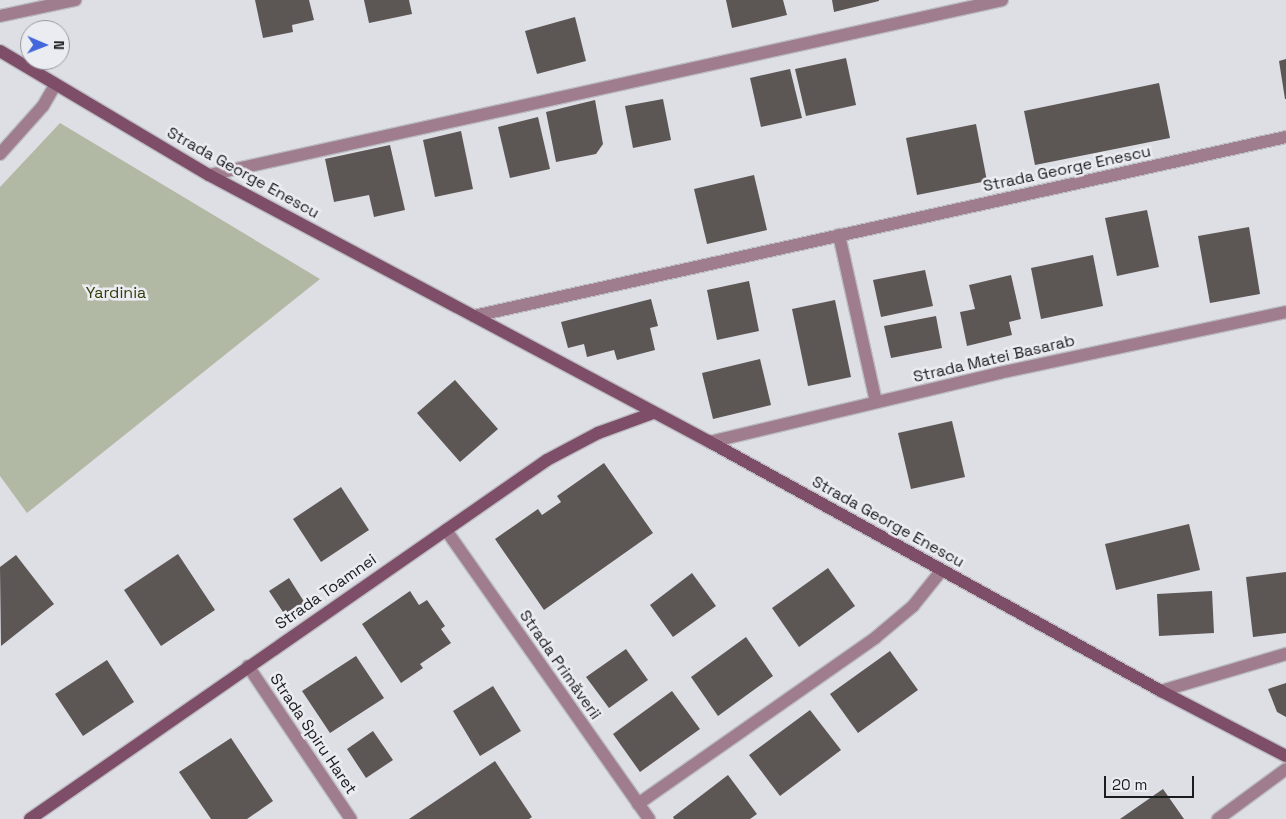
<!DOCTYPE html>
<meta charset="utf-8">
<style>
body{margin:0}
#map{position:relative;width:1286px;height:819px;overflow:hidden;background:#dedfe5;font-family:"Space Grotesk",sans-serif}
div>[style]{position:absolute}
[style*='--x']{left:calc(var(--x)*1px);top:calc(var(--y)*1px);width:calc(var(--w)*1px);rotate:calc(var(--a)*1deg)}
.green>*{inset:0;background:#b1b9a4}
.building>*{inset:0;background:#5c5655}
.roads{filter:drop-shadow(1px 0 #bbbcc1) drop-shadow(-1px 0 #bbbcc1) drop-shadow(0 1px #bbbcc1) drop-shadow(0 -1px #bbbcc1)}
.street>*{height:12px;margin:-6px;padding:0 6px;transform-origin:6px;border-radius:6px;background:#9f7d8e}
.secondary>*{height:12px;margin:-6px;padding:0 6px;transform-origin:6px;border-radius:6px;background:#7e4d67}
span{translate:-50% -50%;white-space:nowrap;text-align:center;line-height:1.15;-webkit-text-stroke:5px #ebecf2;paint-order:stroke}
.street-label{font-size:16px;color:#1b1c1e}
.park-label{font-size:16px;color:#303f07}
.north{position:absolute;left:20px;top:20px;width:50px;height:50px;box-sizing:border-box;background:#ebecf2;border:1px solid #98999d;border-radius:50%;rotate:91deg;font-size:14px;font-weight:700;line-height:20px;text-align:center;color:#1b1c1e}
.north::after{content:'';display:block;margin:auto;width:18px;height:22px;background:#4367da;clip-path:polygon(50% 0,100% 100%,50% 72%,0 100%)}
.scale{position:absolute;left:1104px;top:776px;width:90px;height:22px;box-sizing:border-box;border:2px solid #1b1c1e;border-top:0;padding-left:6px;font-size:15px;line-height:18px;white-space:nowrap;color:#1b1c1e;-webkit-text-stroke:4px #ebecf2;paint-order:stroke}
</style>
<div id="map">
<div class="green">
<div style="clip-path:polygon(60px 123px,320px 279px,27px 513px,0 476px,0 187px)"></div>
</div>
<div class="building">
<div style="clip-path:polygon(255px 0,309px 0,314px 20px,292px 25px,293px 32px,263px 38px)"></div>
<div style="clip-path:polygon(364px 0,409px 0,412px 14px,369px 23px)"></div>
<div style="clip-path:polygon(726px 0,783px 0,787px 15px,732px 28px)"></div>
<div style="clip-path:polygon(832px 0,879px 0,879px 1px,834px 12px)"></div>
<div style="clip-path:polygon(575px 17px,586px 61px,537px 74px,525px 31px)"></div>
<div style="clip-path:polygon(846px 58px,856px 105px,806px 116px,795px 69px)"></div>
<div style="clip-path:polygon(1286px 59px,1286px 99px,1285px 99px,1279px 61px)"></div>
<div style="clip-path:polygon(790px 69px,802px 118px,761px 127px,750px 78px)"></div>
<div style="clip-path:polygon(1159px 83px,1170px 138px,1035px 165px,1024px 111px)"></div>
<div style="clip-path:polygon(663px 99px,671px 140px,633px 148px,625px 106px)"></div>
<div style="clip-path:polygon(595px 100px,603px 144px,596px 154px,556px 162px,546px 112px)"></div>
<div style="clip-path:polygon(538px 117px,550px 169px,510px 178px,498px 127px)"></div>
<div style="clip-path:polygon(976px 124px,987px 181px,917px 195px,906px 138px)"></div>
<div style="clip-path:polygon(461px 131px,473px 189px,435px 197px,423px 140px)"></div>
<div style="clip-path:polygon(390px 145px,405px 210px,374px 217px,369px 195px,334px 202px,325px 159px)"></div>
<div style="clip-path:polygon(754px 175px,767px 230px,707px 244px,694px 189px)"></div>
<div style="clip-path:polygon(1147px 210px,1159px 267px,1117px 276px,1105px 218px)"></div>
<div style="clip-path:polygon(1249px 227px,1260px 294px,1210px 303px,1198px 236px)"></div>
<div style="clip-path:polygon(1093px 255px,1103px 306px,1041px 319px,1031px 268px)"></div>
<div style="clip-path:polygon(925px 270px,933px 306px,881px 317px,873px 280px)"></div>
<div style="clip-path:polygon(1011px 275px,1021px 319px,1009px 322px,1012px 335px,967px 346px,960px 312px,975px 309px,969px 285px)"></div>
<div style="clip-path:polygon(749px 281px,759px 331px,717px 340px,707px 290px)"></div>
<div style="clip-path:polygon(651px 299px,658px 326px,650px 328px,655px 350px,617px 360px,614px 350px,587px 357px,584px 344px,568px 348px,561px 322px)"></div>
<div style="clip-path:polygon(835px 300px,851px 377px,808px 386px,792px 309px)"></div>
<div style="clip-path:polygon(936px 316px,942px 348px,891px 358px,884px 326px)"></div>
<div style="clip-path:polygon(760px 359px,771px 405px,713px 419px,702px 373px)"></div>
<div style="clip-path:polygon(455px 380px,498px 429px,460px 462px,417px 413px)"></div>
<div style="clip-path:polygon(952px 421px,965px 477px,911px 489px,898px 433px)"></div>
<div style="clip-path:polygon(604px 463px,653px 533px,544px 610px,495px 539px,538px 509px,542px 515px,561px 502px,557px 496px)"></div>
<div style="clip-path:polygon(341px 487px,369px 530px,321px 562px,293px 519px)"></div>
<div style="clip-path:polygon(1189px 524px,1200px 570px,1116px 590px,1105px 544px)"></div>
<div style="clip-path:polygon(178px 554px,215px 610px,161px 646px,124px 590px)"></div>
<div style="clip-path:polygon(16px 555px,54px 604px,1px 646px,0 567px)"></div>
<div style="clip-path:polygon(828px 568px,855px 606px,799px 647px,772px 608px)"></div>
<div style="clip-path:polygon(1286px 572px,1286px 633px,1253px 637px,1246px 577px)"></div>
<div style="clip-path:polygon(692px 573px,716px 606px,673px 637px,650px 605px)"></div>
<div style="clip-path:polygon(289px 578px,310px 611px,291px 624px,269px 591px)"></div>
<div style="clip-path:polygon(410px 591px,419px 605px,427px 600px,445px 626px,441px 629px,451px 643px,420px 664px,423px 668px,401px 683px,362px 624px)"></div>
<div style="clip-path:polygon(1212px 591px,1214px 633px,1159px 636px,1157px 594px)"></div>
<div style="clip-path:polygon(746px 637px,773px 676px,718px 716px,691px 677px)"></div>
<div style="clip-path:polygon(626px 649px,648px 680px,609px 708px,586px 677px)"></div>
<div style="clip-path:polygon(890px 651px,918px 690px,858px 733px,830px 694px)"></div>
<div style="clip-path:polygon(356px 656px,384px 698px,330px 733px,302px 691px)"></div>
<div style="clip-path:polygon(107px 660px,134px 702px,83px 736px,55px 694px)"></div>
<div style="clip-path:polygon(1286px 683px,1286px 717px,1277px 712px,1268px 689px)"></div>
<div style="clip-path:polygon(493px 686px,521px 731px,480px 756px,453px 711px)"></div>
<div style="clip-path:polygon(672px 691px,700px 729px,640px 772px,613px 734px)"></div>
<div style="clip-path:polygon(810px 710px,841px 750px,780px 796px,749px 755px)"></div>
<div style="clip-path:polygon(373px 731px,393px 760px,366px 778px,347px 749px)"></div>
<div style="clip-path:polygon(231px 738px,273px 801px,247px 819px,211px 819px,179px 772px)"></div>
<div style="clip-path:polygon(495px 761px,532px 817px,529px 819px,409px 819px)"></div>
<div style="clip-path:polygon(728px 775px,757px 814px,750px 819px,674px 819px,673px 817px)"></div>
<div style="clip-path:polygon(1163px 789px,1184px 819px,1120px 819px)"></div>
</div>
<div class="roads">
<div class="street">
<div style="--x:0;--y:16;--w:77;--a:-12"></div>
<div style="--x:0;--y:154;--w:64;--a:-48.1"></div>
<div style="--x:43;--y:106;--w:24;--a:-60"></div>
<div style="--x:209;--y:175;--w:812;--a:-12.44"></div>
<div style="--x:839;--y:235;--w:171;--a:77.5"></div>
<div style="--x:474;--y:316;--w:831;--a:-12.43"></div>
<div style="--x:710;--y:442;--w:297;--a:-13.4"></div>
<div style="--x:999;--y:373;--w:293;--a:-12"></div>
<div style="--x:446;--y:530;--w:353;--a:54.9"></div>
<div style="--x:248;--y:666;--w:184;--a:56.1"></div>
<div style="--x:1161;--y:691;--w:130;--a:-16.5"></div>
<div style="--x:638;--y:804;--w:289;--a:-35"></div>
<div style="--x:875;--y:638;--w:50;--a:-40.1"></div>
<div style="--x:913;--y:606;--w:45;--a:-51.3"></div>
<div style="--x:1218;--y:819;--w:84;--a:-36.3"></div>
</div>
<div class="secondary">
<div style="--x:0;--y:51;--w:243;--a:30.7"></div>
<div style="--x:209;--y:175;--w:568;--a:28.05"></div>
<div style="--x:710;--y:442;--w:515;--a:28.9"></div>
<div style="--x:1161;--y:691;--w:141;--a:27.5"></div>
<div style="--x:30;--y:819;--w:629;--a:-34.78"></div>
<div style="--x:547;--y:460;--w:58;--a:-27.9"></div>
<div style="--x:598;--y:433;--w:59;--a:-20"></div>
</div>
</div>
<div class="street-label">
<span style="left:1067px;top:169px;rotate:-12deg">Strada George Enescu</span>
<span style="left:243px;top:173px;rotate:29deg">Strada George Enescu</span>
<span style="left:994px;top:359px;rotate:-13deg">Strada Matei Basarab</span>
<span style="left:888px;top:522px;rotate:29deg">Strada George Enescu</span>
<span style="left:326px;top:592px;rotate:-35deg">Strada Toamnei</span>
<span style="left:560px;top:665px;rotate:55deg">Strada Primăverii</span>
<span style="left:313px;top:734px;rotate:56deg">Strada Spiru Haret</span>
</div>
<div class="park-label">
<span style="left:116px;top:293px">Yardinia</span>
</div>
<div class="north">N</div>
<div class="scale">20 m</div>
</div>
